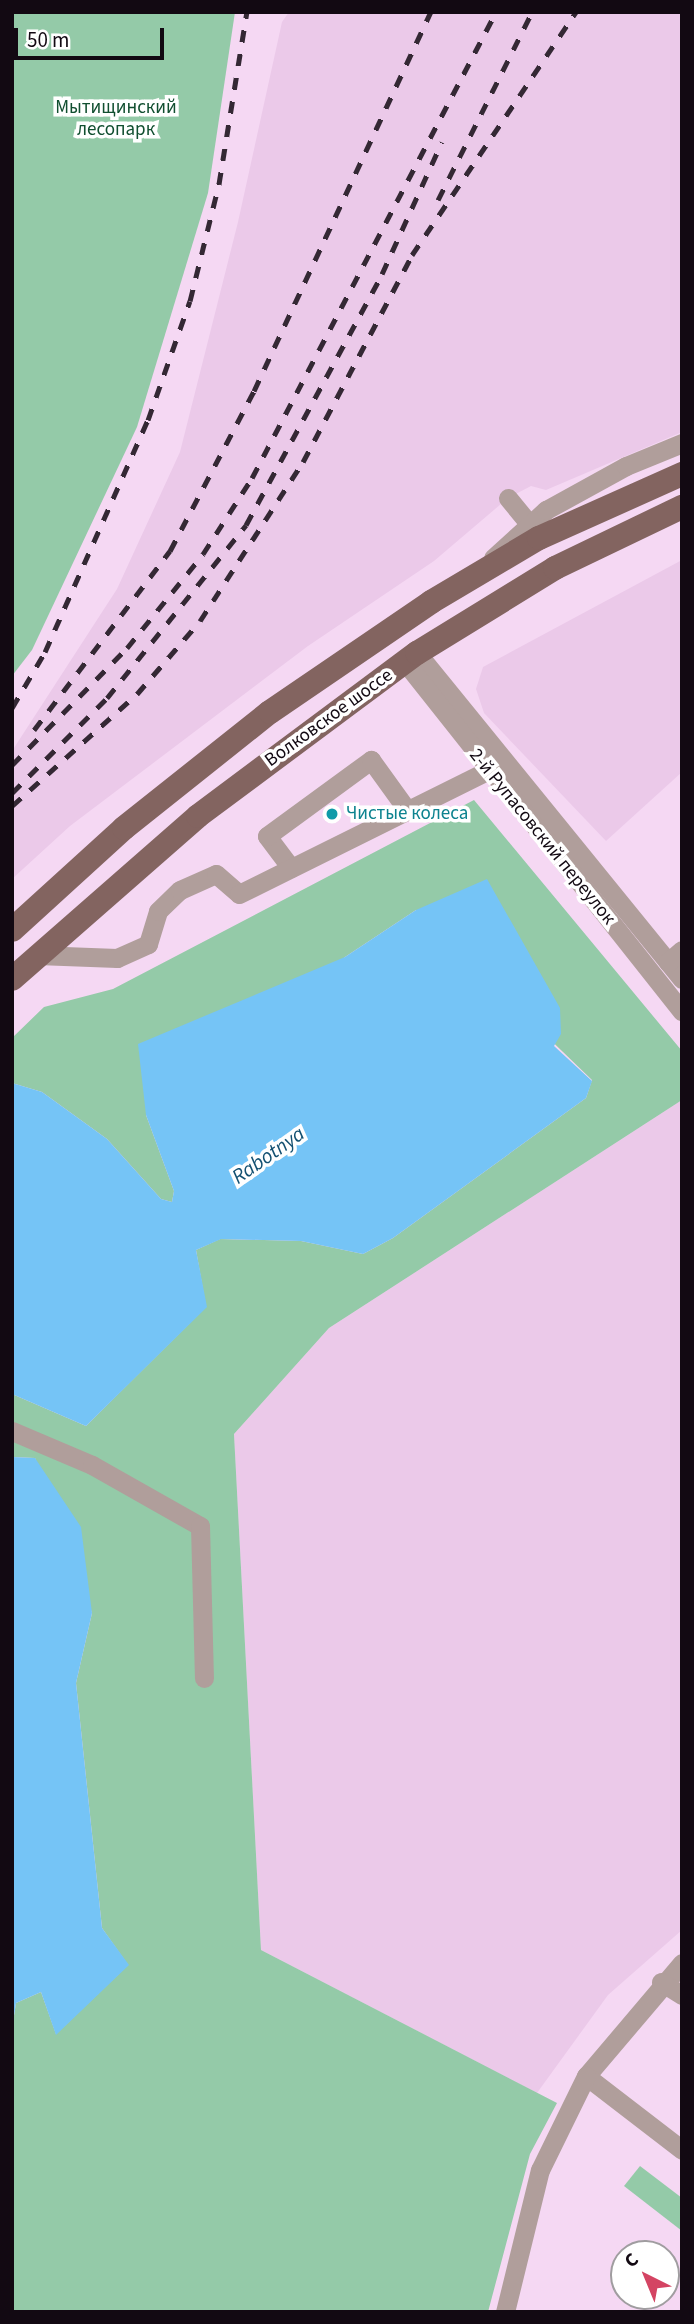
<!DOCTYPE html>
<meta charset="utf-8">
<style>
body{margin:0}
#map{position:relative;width:694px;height:2324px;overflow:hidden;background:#f5d8f3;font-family:"Source Sans 3",sans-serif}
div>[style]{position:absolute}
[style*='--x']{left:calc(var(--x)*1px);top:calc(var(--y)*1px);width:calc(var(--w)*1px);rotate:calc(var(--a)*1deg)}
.built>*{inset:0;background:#ebc9e9}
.green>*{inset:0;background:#94caa8}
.water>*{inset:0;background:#75c4f6}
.minor>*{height:19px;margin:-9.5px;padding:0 9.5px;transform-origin:9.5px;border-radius:9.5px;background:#b09e9b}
.major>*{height:24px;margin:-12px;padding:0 12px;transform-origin:12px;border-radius:12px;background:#836460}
.rail>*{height:5px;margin-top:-2.5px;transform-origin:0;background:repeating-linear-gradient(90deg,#342834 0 12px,transparent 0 24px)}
.dots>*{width:19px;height:19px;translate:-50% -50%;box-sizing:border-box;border:4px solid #fff;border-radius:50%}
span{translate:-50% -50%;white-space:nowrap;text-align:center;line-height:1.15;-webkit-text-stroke:7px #fff;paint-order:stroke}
.park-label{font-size:19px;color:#114f30}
.street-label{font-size:19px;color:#120912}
.culture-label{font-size:19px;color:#0d838f}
.left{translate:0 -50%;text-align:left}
.water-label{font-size:21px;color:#145172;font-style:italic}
.frame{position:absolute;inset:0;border:14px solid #120912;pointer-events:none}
.north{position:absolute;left:610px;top:2240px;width:70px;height:70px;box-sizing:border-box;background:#fff;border:2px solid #a09da0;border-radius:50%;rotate:317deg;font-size:19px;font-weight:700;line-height:28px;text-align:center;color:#120912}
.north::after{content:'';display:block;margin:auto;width:24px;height:32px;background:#d44463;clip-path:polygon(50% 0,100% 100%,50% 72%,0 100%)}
.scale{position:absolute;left:14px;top:28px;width:150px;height:32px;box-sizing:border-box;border:4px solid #120912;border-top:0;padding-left:9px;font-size:21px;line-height:24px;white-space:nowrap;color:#120912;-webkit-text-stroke:5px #fff;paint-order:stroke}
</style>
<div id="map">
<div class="built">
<div style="clip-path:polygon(289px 12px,682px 12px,682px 432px,546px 490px,531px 486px,508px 498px,434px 561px,308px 646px,70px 826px,12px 879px,12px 751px,117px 589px,180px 452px,238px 222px,282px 22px)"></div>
<div style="clip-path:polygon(682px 560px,682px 772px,606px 841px,484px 713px,476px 689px,483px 667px)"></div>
<div style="clip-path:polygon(682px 1100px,682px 1930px,608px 1995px,537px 2093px,261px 1950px,234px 1434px,329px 1328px)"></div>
</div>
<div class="green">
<div style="clip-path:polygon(12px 12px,235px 12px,208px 193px,137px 427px,32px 650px,12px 676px)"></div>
<div style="clip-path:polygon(474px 800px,682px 1051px,682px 1100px,329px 1328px,234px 1434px,261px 1950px,557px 2103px,530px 2154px,488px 2312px,12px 2312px,12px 2028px,16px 2003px,41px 1992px,56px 2034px,128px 1965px,102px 1928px,76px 1683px,92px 1613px,35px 1458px,12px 1457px,12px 1394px,86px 1426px,206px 1307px,196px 1250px,220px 1239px,301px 1241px,363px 1254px,393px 1238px,586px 1098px,592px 1080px,416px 910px,345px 957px,146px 1115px,174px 1191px,172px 1202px,161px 1199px,107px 1139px,42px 1092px,12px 1083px,12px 1038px,44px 1007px,113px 989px)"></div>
<div style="clip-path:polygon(640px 2166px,682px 2198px,682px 2231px,624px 2186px)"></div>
</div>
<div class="water">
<div style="clip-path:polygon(487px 879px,560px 1008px,561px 1034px,554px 1046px,592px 1081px,586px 1098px,393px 1238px,363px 1254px,301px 1241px,221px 1239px,196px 1250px,207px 1307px,86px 1426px,12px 1394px,12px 1083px,42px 1092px,107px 1139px,161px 1199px,172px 1202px,174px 1191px,146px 1115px,138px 1044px,345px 957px,416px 910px)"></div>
<div style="clip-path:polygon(12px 1457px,35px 1458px,81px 1527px,92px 1613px,76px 1683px,102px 1928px,129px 1965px,56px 2035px,41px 1992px,16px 2003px,12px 2028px)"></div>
</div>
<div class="minor">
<div style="--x:508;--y:498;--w:43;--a:50.7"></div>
<div style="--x:493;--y:558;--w:72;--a:-42.2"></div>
<div style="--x:546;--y:510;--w:91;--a:-28.8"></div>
<div style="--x:626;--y:466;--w:61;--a:-22.3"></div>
<div style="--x:417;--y:653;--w:420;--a:50.9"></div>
<div style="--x:405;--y:662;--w:446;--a:51.6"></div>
<div style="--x:291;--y:868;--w:40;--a:-127"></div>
<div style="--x:267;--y:836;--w:129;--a:-36.2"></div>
<div style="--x:371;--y:760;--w:62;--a:54.2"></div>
<div style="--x:37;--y:955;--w:80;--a:2.1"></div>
<div style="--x:117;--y:958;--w:34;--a:-24"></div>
<div style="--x:148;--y:944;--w:34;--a:-73"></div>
<div style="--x:158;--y:911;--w:30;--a:-44"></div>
<div style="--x:180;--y:890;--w:39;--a:-24"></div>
<div style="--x:216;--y:874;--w:30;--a:41"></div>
<div style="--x:239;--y:894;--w:279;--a:-26.4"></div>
<div style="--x:668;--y:962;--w:18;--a:-41"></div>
<div style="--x:12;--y:1431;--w:87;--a:23"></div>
<div style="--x:92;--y:1465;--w:124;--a:29.5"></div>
<div style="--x:200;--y:1526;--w:152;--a:88.5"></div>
<div style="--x:682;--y:1963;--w:148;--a:130.3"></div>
<div style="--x:586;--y:2076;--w:121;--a:37.6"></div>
<div style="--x:661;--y:1982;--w:25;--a:32"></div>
<div style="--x:505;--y:2312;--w:146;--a:-76.2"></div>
<div style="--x:540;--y:2170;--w:105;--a:-63.9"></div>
</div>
<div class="major">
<div style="--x:12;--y:930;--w:151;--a:-42.3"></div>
<div style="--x:124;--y:828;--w:186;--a:-38.5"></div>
<div style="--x:270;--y:712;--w:195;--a:-34.3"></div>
<div style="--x:431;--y:602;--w:126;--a:-30.7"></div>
<div style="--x:539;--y:538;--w:157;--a:-24.1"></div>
<div style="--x:12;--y:979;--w:247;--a:-41.2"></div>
<div style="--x:198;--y:816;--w:273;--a:-36.7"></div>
<div style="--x:417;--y:653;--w:162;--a:-31.6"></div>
<div style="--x:555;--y:568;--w:141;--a:-25.7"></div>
</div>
<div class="rail">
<div style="--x:438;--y:200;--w:210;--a:-63.4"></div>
<div style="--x:12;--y:708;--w:65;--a:-59.5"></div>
<div style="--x:45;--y:652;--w:254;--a:-66.1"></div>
<div style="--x:148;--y:420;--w:126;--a:-70.6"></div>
<div style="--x:190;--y:301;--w:121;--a:-76.1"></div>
<div style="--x:219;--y:184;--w:174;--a:-80.8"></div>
<div style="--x:34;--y:730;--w:225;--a:-52.8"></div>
<div style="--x:170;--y:551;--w:181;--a:-62.3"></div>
<div style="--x:254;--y:391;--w:418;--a:-65"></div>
<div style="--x:12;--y:765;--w:164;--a:-45.5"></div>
<div style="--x:127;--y:648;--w:121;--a:-51"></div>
<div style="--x:203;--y:554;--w:90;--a:-57.2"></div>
<div style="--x:252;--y:478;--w:526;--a:-62.36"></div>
<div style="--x:12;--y:793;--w:134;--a:-45"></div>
<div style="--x:107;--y:698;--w:222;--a:-51.2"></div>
<div style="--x:246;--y:525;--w:285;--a:-61.5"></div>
<div style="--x:382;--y:274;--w:145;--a:-65.6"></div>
<div style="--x:12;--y:806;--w:168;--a:-41.9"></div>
<div style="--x:137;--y:694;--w:96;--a:-49.2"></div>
<div style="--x:200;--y:621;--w:189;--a:-57.1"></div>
<div style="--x:303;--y:462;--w:234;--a:-62.2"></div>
<div style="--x:412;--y:255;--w:293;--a:-56"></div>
</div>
<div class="dots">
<div style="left:332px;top:814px;background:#0f9aa8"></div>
</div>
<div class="park-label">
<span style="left:116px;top:119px">Мытищинский<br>лесопарк</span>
</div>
<div class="street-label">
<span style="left:329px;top:718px;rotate:-36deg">Волковское шоссе</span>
<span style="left:542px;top:837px;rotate:51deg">2-й Рупасовский переулок</span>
</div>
<div class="culture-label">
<span class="left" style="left:346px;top:814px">Чистые колеса</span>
</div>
<div class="water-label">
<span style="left:268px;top:1155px;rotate:-35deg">Rabotnya</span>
</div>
<div class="frame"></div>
<div class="north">С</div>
<div class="scale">50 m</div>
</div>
